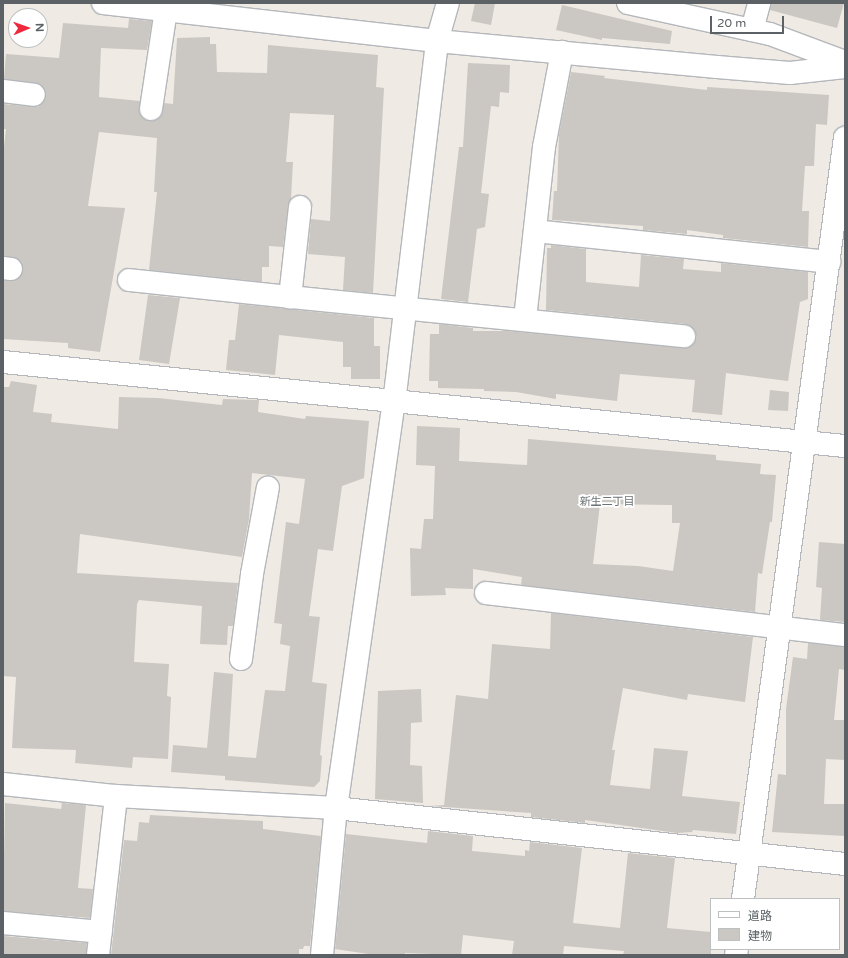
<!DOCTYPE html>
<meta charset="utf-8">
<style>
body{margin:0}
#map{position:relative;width:848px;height:958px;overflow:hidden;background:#efeae3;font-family:"Varela Round","Noto Sans JP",sans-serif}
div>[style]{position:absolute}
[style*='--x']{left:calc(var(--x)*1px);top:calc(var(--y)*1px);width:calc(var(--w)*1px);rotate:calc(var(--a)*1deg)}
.building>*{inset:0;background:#cbc7c2}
.roads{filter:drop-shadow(1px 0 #b4b7bb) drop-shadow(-1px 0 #b4b7bb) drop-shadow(0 1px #b4b7bb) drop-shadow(0 -1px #b4b7bb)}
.street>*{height:22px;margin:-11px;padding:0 11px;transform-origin:11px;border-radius:11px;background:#fff}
span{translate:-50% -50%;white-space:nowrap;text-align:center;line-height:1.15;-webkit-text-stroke:3.5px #fff;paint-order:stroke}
.neighbourhood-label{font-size:11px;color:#6c7376}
.frame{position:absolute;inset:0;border:4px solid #5b6164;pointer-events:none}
.legend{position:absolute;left:710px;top:898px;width:130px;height:52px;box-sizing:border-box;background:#fff;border:1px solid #bdc0c1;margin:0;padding:5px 7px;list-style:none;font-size:12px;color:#5b6164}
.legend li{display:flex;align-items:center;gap:8px;height:20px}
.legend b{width:20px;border:1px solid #bdc0c1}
.north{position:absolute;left:8px;top:8px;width:40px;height:40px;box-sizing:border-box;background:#fff;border:1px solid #bdc0c1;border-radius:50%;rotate:88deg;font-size:11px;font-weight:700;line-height:16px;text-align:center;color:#5b6164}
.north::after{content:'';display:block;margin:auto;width:14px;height:18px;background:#ef293d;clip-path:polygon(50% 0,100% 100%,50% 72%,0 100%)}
.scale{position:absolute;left:710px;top:16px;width:74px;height:18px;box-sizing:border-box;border:2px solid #5b6164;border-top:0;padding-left:5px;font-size:12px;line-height:14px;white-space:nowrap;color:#5b6164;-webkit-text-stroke:3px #fff;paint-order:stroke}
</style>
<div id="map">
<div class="building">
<div style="clip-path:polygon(475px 3px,495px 3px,491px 25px,471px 21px)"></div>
<div style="clip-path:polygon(771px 3px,844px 3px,837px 28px,770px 10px)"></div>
<div style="clip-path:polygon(562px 5px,672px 31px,670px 44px,602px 38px,602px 40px,556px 30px)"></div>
<div style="clip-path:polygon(129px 19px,152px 21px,147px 50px,101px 48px,99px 97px,140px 101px,140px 114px,150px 121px,160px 117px,164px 103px,173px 104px,177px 38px,210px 37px,210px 44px,216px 44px,217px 72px,267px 73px,268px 45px,378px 55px,376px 87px,384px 88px,373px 293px,343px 290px,345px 257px,308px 254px,311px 219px,330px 221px,334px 115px,290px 113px,286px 162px,293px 162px,291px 199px,288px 206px,283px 247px,269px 246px,269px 267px,262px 267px,262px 282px,149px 270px,157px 192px,154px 192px,157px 138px,99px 132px,88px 206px,125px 208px,100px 352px,68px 348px,68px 343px,3px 339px,3px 281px,16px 280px,23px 270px,18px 259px,3px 256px,3px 156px,6px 129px,3px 129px,3px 104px,38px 107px,46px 96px,45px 90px,36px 83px,4px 79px,6px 54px,59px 58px,63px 23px,128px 28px)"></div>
<div style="clip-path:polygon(468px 63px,510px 65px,509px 93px,500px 92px,499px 107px,491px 106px,481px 193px,489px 194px,485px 227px,477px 229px,468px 302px,441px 299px,459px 147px,463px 147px)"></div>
<div style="clip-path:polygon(571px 72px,605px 76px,604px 78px,707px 90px,707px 87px,829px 95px,827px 125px,816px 124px,814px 166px,805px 166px,802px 211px,809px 211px,808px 247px,723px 238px,723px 235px,687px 230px,687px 234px,643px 230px,643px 226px,552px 220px,554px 191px,557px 191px,559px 134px)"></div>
<div style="clip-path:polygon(551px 245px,586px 249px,586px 282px,639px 287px,641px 255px,684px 259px,683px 269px,721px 272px,721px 263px,808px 272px,808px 299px,800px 302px,788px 381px,726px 373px,722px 415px,692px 412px,695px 380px,620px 374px,617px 401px,556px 394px,556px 399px,516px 392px,484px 391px,484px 389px,438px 388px,438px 381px,429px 381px,430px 334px,439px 334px,439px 324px,473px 328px,473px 331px,508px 331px,683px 348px,694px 343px,695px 331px,685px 324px,546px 310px,547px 248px,551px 248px)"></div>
<div style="clip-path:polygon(148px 295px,180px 298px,169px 364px,139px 360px)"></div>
<div style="clip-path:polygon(239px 304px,374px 318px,374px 346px,380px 346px,380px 379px,351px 379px,351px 367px,343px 367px,343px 342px,279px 335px,275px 375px,226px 370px,229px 340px,235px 340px)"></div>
<div style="clip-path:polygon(11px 381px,37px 385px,33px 412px,52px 414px,51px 422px,118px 429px,119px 397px,158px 398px,222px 405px,223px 399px,259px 400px,258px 412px,305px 419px,306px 416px,369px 421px,364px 478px,342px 486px,333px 551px,318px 549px,309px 616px,320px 617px,312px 682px,327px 684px,320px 755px,322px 756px,320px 781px,314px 787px,225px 780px,225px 776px,171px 772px,173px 745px,207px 748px,214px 672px,233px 674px,228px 756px,256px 758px,265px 690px,285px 691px,290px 646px,280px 644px,282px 624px,274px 623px,286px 522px,299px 524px,305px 479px,252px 473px,249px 519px,242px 557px,80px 534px,77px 573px,238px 583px,233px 626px,228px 626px,227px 645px,200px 644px,202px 606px,139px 600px,137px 604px,134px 662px,169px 664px,167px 696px,171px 697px,168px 759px,133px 757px,132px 768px,75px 763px,76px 750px,12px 748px,16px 677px,3px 676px,3px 387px,9px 387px)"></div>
<div style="clip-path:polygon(770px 390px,789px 392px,788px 411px,768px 410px)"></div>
<div style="clip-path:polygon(evenodd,417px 426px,460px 428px,459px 461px,527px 465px,528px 439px,716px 455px,716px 460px,761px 464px,760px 474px,776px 475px,772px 522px,770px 522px,762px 574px,758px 573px,755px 612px,521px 585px,522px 577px,473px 569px,473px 589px,445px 588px,446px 595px,411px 596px,410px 548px,421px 549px,424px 519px,433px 519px,435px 466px,416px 465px,417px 426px,600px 504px,672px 505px,672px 523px,680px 523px,673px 571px,638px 566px,593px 564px,600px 504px)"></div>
<div style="clip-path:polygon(819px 542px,845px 544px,845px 622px,820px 620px,822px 588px,816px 587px)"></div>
<div style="clip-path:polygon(551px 613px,753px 637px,745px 702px,688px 694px,687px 700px,623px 688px,612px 750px,615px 750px,610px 785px,650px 789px,654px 748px,688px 751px,682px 796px,740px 802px,736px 834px,693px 830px,692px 832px,677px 833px,585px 820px,585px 823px,531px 817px,531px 813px,430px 806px,444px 805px,456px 695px,488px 699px,492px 644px,550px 649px)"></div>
<div style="clip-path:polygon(808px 643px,845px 647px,845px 670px,839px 669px,834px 720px,845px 720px,845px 760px,826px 759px,824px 804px,845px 804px,845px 836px,772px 832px,778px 774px,786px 775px,786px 709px,793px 657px,807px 659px)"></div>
<div style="clip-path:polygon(421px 689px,422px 722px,411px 723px,410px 765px,422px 766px,423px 803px,375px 799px,378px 691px)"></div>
<div style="clip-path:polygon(5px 803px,61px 809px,62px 803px,86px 805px,78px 888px,93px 889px,90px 918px,3px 911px)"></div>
<div style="clip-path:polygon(150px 815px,263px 821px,263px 829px,321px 836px,310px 946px,304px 946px,303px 949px,299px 949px,299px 955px,111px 955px,124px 840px,137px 841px,139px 822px,149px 823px)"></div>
<div style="clip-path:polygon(428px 831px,473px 836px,472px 851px,525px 856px,525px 850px,529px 851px,530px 842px,582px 848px,573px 923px,620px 928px,628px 853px,675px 858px,667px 928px,711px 932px,711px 955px,623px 955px,624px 951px,564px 946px,563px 955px,512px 955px,514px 941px,463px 935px,461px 955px,405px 953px,405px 955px,375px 955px,335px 949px,346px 834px,427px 843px)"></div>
<div style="clip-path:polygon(3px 936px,87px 943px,86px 955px,3px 955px)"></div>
</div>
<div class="roads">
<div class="street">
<div style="--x:103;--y:3;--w:336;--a:6.5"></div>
<div style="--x:437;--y:41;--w:281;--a:5.3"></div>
<div style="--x:717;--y:67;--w:73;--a:4.7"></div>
<div style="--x:790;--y:73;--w:55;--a:-6.2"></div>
<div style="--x:628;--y:3;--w:145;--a:12.3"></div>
<div style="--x:770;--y:34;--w:80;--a:20.5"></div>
<div style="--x:752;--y:30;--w:28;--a:-75"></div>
<div style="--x:3;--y:91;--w:31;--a:7"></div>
<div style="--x:151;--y:109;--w:100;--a:-81.4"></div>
<div style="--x:300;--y:207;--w:91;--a:96.3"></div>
<div style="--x:290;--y:297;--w:396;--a:5.7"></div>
<div style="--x:535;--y:231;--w:296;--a:6"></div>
<div style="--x:3;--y:268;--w:8;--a:7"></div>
<div style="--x:129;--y:280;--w:162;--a:6"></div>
<div style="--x:525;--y:319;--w:173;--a:-83.7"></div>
<div style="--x:544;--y:147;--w:97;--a:-79.3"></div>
<div style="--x:3;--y:362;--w:846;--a:5.7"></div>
<div style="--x:486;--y:593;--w:361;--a:6.7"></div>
<div style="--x:241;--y:659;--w:86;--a:-82.6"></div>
<div style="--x:252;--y:574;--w:88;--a:-79.6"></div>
<div style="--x:3;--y:784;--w:114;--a:6.1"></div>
<div style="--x:116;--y:796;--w:220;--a:3.1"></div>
<div style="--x:336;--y:808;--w:512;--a:6.28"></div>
<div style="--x:743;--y:899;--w:768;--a:-82.37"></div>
<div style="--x:3;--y:923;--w:98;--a:5.2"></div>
<div style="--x:98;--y:955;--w:160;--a:-83.5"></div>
<div style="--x:322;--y:955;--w:148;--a:-84.6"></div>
<div style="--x:336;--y:808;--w:409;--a:-81.9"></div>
<div style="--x:394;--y:403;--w:365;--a:-83.2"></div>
<div style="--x:437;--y:41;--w:40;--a:-74"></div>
<div style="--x:736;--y:955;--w:6;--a:-81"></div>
</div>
</div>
<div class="neighbourhood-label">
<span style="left:607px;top:502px">新生二丁目</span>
</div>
<div class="frame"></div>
<ul class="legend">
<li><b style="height:5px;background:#fff"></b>道路</li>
<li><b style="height:11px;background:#cbc7c2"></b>建物</li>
</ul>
<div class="north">N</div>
<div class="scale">20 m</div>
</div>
